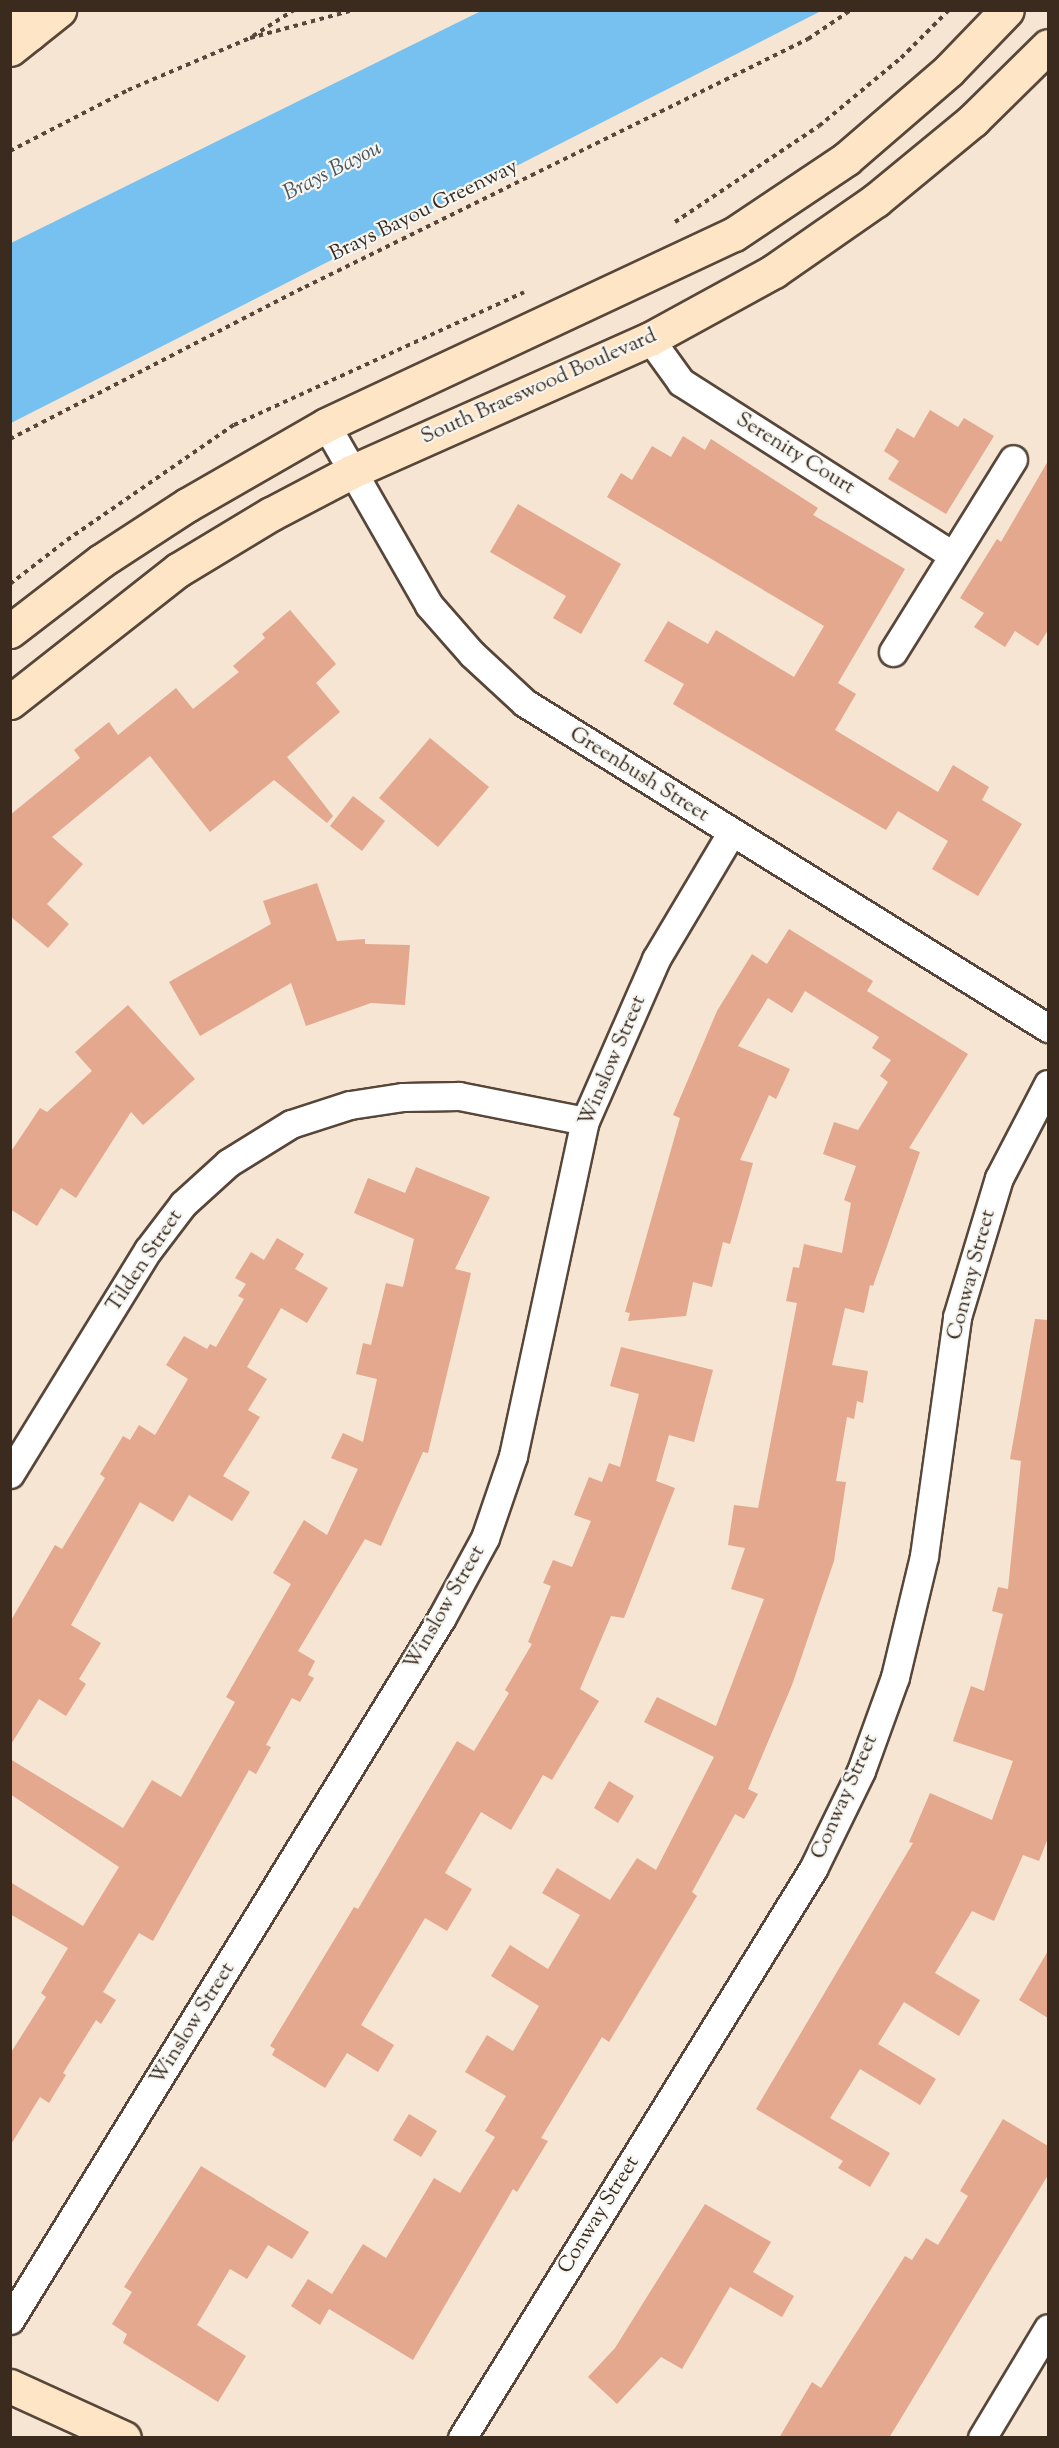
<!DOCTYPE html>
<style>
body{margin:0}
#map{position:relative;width:1059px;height:2448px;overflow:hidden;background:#f5e5d2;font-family:"Sorts Mill Goudy",serif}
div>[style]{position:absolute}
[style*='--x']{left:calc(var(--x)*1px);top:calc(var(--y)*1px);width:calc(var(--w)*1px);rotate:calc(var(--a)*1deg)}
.water>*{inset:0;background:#77c1f0}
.building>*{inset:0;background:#e3a88d}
.path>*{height:4px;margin-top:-2px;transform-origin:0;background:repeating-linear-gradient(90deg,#574639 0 4.5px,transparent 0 9px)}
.roads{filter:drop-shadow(2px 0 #574639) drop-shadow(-2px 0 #574639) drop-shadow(0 2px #574639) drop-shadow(0 -2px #574639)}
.street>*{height:27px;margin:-13.5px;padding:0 13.5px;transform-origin:13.5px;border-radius:13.5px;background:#fff}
.secondary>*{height:33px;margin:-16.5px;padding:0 16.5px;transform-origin:16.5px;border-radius:16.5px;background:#fde5c5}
span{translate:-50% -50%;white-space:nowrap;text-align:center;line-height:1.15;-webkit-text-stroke:4.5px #f6f6f2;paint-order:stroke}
.street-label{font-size:21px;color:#3b2a1e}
.water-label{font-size:22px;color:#4d575d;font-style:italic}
.frame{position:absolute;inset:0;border:12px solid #3b2a1e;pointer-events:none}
</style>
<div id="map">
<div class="water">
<div style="clip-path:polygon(481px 11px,821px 11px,11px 423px,11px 243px)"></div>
</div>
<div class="building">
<div style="clip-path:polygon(930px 410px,958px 427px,964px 418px,994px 436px,946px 514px,888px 479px,899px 461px,884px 451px,897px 428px,914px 438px)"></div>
<div style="clip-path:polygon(683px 436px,705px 450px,711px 439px,818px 508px,813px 515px,905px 569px,838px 683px,856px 694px,835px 730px,938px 792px,953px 765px,989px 787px,982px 800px,1022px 824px,978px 896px,932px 869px,948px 841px,898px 811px,886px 830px,718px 731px,673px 704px,684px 684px,644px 661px,668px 621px,708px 644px,716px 630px,794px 677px,824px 626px,607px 497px,621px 473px,632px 480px,652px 446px,671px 457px)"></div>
<div style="clip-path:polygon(1048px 461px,1048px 630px,1038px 646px,1015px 631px,1005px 647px,974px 627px,984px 613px,960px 598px,997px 539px,1001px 542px)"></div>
<div style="clip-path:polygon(518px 504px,621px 564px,581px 634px,553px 618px,566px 596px,490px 552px)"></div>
<div style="clip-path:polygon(290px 610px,336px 664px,316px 683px,340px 712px,287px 757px,333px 816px,327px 823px,274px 780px,210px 832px,150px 756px,52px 837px,83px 864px,47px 904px,69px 924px,48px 948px,10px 916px,10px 815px,80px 758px,74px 750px,109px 722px,118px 735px,176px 688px,193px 709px,239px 672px,233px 666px,265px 638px,262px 634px)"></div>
<div style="clip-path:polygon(430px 738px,489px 787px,438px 847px,379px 798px)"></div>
<div style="clip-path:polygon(353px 796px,385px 821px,362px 851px,330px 826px)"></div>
<div style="clip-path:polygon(317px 883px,337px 941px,365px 939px,365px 944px,410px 945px,405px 1005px,371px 1003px,306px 1026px,291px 983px,200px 1036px,169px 982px,271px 924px,263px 901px)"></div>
<div style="clip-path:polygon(789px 929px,873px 981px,867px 991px,968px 1054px,909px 1148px,920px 1152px,873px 1286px,870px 1285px,864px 1313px,845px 1308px,832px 1365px,868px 1371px,863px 1403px,857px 1401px,854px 1419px,847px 1417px,836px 1481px,846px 1482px,834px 1561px,792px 1685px,748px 1789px,758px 1794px,744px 1819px,735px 1814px,692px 1892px,697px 1896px,609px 2042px,602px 2037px,541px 2138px,548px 2141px,517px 2192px,513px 2189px,413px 2360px,329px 2309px,320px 2325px,291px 2306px,308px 2279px,332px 2294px,363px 2244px,386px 2258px,434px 2178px,460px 2193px,495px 2137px,485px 2131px,506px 2096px,465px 2072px,487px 2035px,513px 2051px,539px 2006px,491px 1976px,510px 1945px,548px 1969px,580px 1915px,542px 1893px,557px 1868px,610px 1900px,637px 1858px,656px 1870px,714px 1757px,644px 1722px,657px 1697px,716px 1726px,764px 1599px,731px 1589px,745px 1548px,728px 1545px,734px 1505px,758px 1508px,797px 1303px,786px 1301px,793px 1267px,799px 1268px,804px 1244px,842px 1253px,851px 1203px,844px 1200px,856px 1166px,823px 1154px,834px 1122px,858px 1130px,888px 1082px,880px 1076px,891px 1060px,872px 1048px,879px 1037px,805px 991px,792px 1013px,768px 998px,738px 1046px,790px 1069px,776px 1099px,769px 1095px,740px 1160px,753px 1163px,730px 1244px,723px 1242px,712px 1287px,693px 1282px,686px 1316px,628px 1321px,630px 1313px,625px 1312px,680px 1118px,673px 1115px,717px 1011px,752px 954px,767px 964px)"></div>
<div style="clip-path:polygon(128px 1005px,195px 1079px,143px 1125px,131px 1112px,76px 1198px,61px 1188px,37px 1226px,10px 1209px,10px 1153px,40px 1108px,47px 1112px,92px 1071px,75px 1052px)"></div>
<div style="clip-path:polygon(416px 1167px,490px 1197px,455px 1269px,471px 1273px,428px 1453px,423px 1452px,381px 1546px,365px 1539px,298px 1651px,315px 1661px,308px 1675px,314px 1678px,300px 1702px,292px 1698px,266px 1745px,271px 1747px,256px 1774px,249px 1770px,153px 1941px,139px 1933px,103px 1992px,116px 2000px,101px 2024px,96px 2020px,63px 2073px,66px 2075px,49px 2103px,40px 2097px,10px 2146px,10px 2054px,46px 1997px,41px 1993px,68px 1948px,10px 1914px,10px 1882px,83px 1926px,119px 1867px,10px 1794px,10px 1759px,123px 1828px,152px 1780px,181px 1797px,235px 1702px,226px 1697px,291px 1584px,273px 1573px,304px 1520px,327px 1535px,358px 1469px,331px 1458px,343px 1433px,363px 1442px,377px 1379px,356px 1374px,363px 1343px,371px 1345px,386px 1283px,403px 1287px,414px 1239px,354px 1213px,368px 1178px,405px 1193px)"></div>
<div style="clip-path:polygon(277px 1238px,304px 1254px,295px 1269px,328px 1288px,307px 1323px,281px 1308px,247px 1367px,267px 1379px,248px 1410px,260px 1417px,223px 1476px,250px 1492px,232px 1521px,189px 1495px,173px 1522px,140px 1502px,71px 1625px,101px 1643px,79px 1679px,86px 1684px,66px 1716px,39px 1699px,10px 1746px,10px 1622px,55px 1545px,62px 1549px,91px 1501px,105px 1478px,100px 1474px,123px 1436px,130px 1440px,139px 1425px,155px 1435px,188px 1379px,166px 1365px,184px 1336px,207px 1349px,210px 1344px,216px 1347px,244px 1299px,238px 1296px,246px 1284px,235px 1278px,251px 1252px,264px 1260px)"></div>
<div style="clip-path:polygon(1035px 1319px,1048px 1320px,1048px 1838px,1039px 1861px,1023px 1855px,994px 1921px,972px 1911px,935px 1973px,980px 2000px,959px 2036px,904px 2002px,878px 2044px,936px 2079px,920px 2105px,860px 2069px,830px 2118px,890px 2153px,870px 2187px,838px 2168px,843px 2161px,756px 2109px,913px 1843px,909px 1842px,930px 1793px,992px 1820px,1013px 1761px,953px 1741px,971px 1686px,984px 1691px,1003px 1614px,992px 1611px,998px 1587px,1008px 1589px,1021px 1461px,1010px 1459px)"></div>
<div style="clip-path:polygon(621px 1347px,713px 1370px,694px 1442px,669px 1435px,656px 1481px,675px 1488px,624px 1618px,611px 1616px,580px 1689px,599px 1701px,552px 1780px,543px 1775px,511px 1830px,481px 1812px,445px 1873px,472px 1889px,447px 1931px,425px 1918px,361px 2025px,394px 2045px,378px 2072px,347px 2053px,325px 2088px,272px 2055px,275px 2049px,270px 2046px,354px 1907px,358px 1909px,457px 1741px,474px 1751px,509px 1693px,505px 1690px,532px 1644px,528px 1642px,551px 1586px,543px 1583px,553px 1560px,572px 1567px,591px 1521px,574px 1515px,589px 1477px,602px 1482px,609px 1463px,620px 1467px,639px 1394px,610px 1386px)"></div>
<div style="clip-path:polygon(609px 1781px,634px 1796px,618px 1823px,594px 1808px)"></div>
<div style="clip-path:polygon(1048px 1951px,1048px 2018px,1019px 2000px)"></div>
<div style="clip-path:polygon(409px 2114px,437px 2131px,421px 2157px,393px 2140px)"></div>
<div style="clip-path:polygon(1003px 2119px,1048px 2146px,1048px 2175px,889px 2438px,779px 2438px,812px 2382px,821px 2388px,905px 2256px,912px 2260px,926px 2238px,938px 2245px,968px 2196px,960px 2191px)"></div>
<div style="clip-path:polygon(201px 2166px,309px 2232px,292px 2259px,268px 2245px,247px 2279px,230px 2269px,197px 2325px,246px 2356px,218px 2402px,123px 2343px,127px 2334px,112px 2324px,132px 2292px,124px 2287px)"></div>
<div style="clip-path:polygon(705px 2204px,771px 2242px,753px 2272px,794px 2296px,782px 2317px,730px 2287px,682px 2369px,661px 2357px,617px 2404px,588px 2377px,615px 2348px)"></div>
</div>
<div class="path">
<div style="--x:253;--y:36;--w:49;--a:-32.4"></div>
<div style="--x:10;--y:151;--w:133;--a:-27.3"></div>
<div style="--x:128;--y:90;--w:133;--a:-23.1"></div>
<div style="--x:250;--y:38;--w:108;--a:-15.1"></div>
<div style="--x:675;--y:222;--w:173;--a:-33.7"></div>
<div style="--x:819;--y:126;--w:107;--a:-39.7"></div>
<div style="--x:901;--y:58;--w:68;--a:-45"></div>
<div style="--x:10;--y:439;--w:332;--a:-27.3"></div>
<div style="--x:305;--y:287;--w:561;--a:-26.25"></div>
<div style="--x:808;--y:39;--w:52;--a:-34"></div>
<div style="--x:10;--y:584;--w:72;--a:-37.7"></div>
<div style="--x:67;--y:540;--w:203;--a:-34.6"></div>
<div style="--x:234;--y:425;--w:319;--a:-24.6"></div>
</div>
<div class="roads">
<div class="street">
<div style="--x:650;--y:339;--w:53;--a:54.2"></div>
<div style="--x:681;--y:382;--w:322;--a:32.5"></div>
<div style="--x:326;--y:425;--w:207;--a:60.2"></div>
<div style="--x:429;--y:605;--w:65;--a:48.7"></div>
<div style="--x:472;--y:654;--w:72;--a:42.8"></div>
<div style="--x:525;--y:703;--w:616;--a:31.86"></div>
<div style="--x:893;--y:652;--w:227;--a:-58.1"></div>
<div style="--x:10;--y:1474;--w:263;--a:-58.4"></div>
<div style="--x:148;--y:1250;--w:58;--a:-52.7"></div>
<div style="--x:183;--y:1204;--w:61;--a:-42.3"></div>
<div style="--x:228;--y:1163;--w:74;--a:-31.8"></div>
<div style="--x:291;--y:1124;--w:62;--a:-17.9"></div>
<div style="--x:350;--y:1105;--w:54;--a:-8.6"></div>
<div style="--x:403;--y:1097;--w:56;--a:-1"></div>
<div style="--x:459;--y:1096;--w:128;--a:11.2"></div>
<div style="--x:10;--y:2320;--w:823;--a:-58.42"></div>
<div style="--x:441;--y:1619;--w:92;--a:-61.5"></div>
<div style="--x:485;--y:1538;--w:87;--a:-71.1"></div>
<div style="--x:513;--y:1456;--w:343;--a:-77.9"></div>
<div style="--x:585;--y:1121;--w:177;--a:-66.3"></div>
<div style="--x:656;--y:959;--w:147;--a:-59.2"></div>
<div style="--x:462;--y:2438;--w:669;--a:-58.33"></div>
<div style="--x:813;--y:1869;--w:109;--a:-63.9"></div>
<div style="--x:861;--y:1771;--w:100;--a:-70.1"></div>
<div style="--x:895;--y:1677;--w:124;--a:-76.5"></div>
<div style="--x:924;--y:1556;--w:241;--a:-82.1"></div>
<div style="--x:957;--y:1317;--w:145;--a:-73.2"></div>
<div style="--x:999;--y:1178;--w:106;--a:-62.5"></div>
<div style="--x:982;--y:2438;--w:128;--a:-59"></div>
</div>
<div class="secondary">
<div style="--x:10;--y:11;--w:30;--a:48"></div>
<div style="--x:10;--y:49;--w:63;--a:-38.5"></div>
<div style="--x:10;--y:631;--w:115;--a:-37.6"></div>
<div style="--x:101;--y:561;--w:103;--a:-33.1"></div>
<div style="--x:187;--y:505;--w:160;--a:-29.9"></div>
<div style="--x:326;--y:425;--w:450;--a:-25.1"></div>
<div style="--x:734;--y:234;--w:135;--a:-33.8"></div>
<div style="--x:846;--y:159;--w:136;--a:-40.8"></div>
<div style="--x:949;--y:70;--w:83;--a:-46"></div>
<div style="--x:10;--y:702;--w:214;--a:-38.2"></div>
<div style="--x:178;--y:570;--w:109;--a:-31.1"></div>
<div style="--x:271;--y:514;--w:90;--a:-27.7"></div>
<div style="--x:351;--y:472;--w:327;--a:-24"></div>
<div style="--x:650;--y:339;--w:141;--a:-28.7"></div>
<div style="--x:774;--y:271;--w:124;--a:-34.8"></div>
<div style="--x:876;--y:200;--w:126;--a:-39.5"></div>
<div style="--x:973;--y:120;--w:105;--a:-44.6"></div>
<div style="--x:10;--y:2386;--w:125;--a:24.5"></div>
</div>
</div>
<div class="street-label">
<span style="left:424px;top:211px;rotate:-26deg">Brays Bayou Greenway</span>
<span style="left:539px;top:387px;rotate:-24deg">South Braeswood Boulevard</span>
<span style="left:795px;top:454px;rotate:32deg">Serenity Court</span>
<span style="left:639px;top:775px;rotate:32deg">Greenbush Street</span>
<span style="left:613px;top:1061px;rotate:-67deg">Winslow Street</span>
<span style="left:145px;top:1261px;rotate:-56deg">Tilden Street</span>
<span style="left:972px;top:1275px;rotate:-75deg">Conway Street</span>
<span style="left:445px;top:1608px;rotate:-60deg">Winslow Street</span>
<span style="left:845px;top:1797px;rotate:-66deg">Conway Street</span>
<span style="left:193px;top:2024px;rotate:-58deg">Winslow Street</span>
<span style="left:599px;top:2215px;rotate:-58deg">Conway Street</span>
</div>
<div class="water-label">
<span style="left:333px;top:172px;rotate:-27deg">Brays Bayou</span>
</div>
<div class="frame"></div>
</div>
